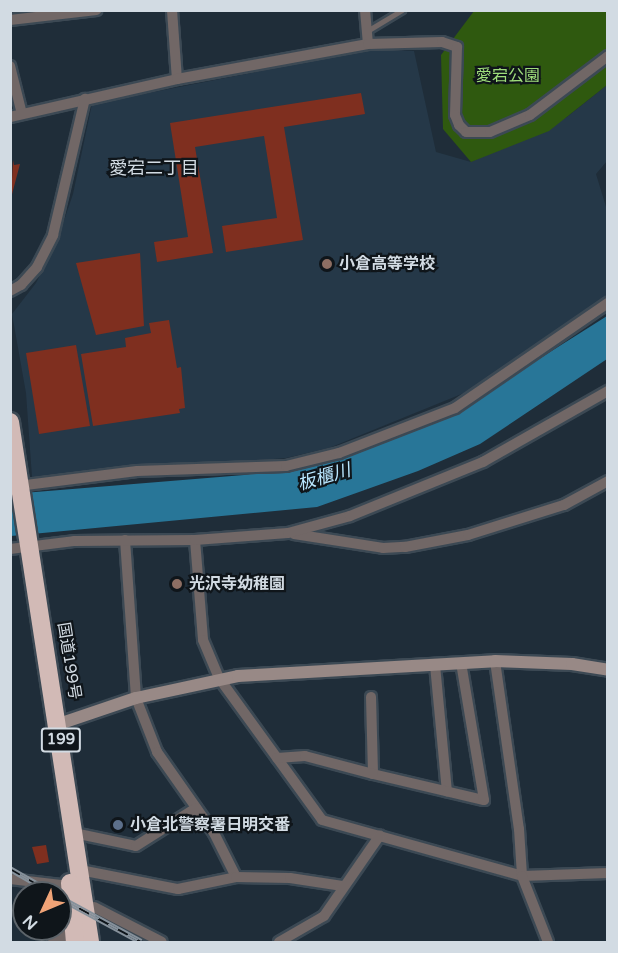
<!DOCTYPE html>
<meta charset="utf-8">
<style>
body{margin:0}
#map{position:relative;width:618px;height:953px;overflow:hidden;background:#1f2d39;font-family:"Varela Round","Noto Sans JP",sans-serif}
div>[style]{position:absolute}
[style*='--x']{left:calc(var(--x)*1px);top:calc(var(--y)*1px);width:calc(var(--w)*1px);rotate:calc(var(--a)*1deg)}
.built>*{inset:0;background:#253848}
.green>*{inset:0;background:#2f590f}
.water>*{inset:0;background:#287698}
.building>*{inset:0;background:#7f2f1f}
.roads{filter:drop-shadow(2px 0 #3c4954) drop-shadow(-2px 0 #3c4954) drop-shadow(0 2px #3c4954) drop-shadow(0 -2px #3c4954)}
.lane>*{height:5px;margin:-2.5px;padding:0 2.5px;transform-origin:2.5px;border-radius:2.5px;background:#716766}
.street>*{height:10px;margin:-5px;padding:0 5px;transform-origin:5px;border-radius:5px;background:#716766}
.secondary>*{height:12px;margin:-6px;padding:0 6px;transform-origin:6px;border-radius:6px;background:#988986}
.highway>*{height:18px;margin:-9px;padding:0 9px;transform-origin:9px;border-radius:9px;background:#d2bab6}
.rail>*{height:6px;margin-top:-3px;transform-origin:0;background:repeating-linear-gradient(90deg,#0f151a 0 11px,#86919b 0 22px);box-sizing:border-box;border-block:2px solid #86919b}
.dots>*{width:16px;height:16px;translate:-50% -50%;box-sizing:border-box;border:3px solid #0f151a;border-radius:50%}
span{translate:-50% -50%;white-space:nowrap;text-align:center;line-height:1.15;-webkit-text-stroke:4.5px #0f151a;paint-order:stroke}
.shield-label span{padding:2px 4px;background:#0f151a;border:2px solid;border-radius:4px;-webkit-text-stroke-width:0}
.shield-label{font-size:15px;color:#d2dbe3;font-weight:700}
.park-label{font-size:16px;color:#9fdd7b}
.poi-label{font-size:16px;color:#d2dbe3;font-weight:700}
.left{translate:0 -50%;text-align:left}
.street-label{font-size:16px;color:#d2dbe3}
.neighbourhood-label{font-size:18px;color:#d2dbe3}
.water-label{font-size:18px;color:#b9e7ff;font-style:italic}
.frame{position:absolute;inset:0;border:12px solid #d2dbe3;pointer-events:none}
.north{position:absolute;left:12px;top:881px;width:60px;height:60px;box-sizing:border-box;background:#0f151a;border:2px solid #5d646a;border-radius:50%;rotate:226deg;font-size:16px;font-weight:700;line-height:24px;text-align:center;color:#d2dbe3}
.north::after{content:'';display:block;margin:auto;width:21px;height:27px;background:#efa377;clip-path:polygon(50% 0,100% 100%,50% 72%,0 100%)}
</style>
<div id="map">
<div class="built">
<div style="clip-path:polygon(373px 49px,414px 51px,436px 152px,471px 162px,567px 117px,607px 85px,607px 161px,596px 174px,607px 210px,607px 298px,464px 393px,329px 448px,286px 458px,32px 477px,26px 393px,12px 314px,36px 283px,56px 244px,73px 194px,92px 104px)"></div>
</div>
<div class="green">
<div style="clip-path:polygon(474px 11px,607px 11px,607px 85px,549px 131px,471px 162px,443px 129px,441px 55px)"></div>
</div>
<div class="water">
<div style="clip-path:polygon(607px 316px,607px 359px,480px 444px,418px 471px,317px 507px,11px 536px,11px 494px,244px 475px,346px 458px,531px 364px)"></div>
</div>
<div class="building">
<div style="clip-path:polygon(361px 93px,365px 114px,284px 127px,303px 240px,226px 252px,222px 226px,277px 218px,264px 136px,195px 147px,213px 253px,157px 262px,154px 242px,188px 237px,170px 123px)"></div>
<div style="clip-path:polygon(13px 160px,14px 165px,20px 164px,11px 198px)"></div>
<div style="clip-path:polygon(140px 253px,144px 326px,96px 335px,76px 263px)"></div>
<div style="clip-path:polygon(169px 320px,177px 368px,181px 367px,185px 408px,179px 409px,180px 413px,93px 426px,81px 354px,126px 347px,125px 338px,151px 333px,149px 323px)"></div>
<div style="clip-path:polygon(76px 345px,90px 426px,39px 434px,26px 353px)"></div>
<div style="clip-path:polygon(46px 845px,49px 862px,37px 864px,32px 847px)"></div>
</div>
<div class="roads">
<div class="lane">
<div style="--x:367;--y:31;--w:41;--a:-31"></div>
</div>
<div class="street">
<div style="--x:172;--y:10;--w:69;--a:85.9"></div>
<div style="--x:365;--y:10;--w:34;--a:85"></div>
<div style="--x:10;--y:20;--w:87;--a:-6.6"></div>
<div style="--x:10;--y:66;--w:49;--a:76"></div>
<div style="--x:10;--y:117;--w:171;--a:-12.8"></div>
<div style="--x:177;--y:79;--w:194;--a:-10.4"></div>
<div style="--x:368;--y:44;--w:74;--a:-1.5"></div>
<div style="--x:442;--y:42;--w:16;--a:18"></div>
<div style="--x:457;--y:47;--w:68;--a:91.7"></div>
<div style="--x:455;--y:115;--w:11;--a:68"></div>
<div style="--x:459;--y:125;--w:10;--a:45"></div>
<div style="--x:466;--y:132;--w:24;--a:0"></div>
<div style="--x:490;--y:132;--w:43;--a:-23"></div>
<div style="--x:530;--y:115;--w:98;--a:-37.1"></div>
<div style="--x:10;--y:291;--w:13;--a:-29"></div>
<div style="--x:21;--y:285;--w:24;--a:-48"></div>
<div style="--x:37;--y:267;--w:36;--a:-63"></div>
<div style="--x:53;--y:235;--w:140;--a:-76.8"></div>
<div style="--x:10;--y:487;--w:128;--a:-7.2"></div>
<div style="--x:137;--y:471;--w:149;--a:-1.9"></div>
<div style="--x:286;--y:466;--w:55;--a:-13.8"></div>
<div style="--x:339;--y:453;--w:124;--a:-21.2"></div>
<div style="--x:455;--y:408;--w:186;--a:-34.5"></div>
<div style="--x:294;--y:534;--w:90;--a:8.9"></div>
<div style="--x:383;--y:548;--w:22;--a:-3"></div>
<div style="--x:405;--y:547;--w:64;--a:-10.8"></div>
<div style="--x:468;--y:535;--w:101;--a:-17.4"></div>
<div style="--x:564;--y:505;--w:50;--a:-28.6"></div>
<div style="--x:125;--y:540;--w:158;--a:86"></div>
<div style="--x:136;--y:698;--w:58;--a:68.7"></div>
<div style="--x:157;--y:752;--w:99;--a:54.9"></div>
<div style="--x:214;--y:833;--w:49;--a:63.4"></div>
<div style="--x:195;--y:540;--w:100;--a:85.4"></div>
<div style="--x:203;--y:640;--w:41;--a:67.2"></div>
<div style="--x:219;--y:678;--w:175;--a:54"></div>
<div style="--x:322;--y:820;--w:208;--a:15.6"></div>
<div style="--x:522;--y:876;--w:86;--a:-2"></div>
<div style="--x:10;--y:549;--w:64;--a:-7.1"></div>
<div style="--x:74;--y:541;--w:121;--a:-0.5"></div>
<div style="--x:195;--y:540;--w:93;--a:-4.3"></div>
<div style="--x:288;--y:533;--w:64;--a:-15.3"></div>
<div style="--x:350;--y:516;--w:144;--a:-22.1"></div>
<div style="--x:483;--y:462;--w:144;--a:-29.6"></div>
<div style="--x:495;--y:661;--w:170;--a:81.9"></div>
<div style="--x:519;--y:829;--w:47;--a:86.3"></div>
<div style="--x:522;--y:876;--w:71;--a:68.5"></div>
<div style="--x:435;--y:665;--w:127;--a:84.6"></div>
<div style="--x:371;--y:697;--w:77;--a:88.5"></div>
<div style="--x:373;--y:774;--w:114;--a:13.2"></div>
<div style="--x:484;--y:800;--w:139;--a:-99.5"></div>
<div style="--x:277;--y:758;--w:28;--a:-4"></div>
<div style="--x:305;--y:756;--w:70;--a:14.8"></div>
<div style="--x:74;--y:833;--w:63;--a:11.8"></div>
<div style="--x:136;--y:846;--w:71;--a:-32.3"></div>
<div style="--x:10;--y:879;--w:60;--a:6.7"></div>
<div style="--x:70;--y:886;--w:19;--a:-58"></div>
<div style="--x:80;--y:870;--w:100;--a:11"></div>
<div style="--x:178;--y:889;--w:59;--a:-11.7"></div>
<div style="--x:236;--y:877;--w:54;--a:1.1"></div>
<div style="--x:290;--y:878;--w:53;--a:8.7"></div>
<div style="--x:94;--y:907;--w:76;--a:27.2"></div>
<div style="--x:53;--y:942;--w:24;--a:-28"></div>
<div style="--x:279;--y:942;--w:52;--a:-30"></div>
<div style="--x:324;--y:916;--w:98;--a:-55.3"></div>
</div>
<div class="secondary">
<div style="--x:59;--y:724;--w:81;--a:-18.7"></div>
<div style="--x:136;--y:698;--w:104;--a:-12.2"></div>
<div style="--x:238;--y:676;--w:257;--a:-3.3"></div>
<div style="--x:495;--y:661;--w:77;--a:2.2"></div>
<div style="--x:572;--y:664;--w:36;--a:9"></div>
</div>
<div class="highway">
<div style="--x:10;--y:422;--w:526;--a:81.25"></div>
<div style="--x:70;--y:883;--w:59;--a:85.2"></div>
</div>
</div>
<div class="rail">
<div style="--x:10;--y:869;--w:48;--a:29.7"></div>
<div style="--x:60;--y:898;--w:92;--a:28.5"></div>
</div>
<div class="dots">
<div style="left:327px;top:264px;background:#8d6e63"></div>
<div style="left:177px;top:584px;background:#8d6e63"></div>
<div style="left:118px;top:825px;background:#5c6f8a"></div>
</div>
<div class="shield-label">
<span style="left:61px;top:740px">199</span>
</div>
<div class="park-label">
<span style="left:508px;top:76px">愛宕公園</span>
</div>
<div class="poi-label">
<span class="left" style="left:339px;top:264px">小倉高等学校</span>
<span class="left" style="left:189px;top:584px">光沢寺幼稚園</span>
<span class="left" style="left:130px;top:825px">小倉北警察署日明交番</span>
</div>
<div class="street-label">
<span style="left:69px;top:661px;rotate:81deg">国道199号</span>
</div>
<div class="neighbourhood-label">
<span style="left:154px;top:168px">愛宕二丁目</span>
</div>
<div class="water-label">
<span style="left:324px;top:477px;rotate:-16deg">板櫃川</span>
</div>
<div class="frame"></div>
<div class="north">N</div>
</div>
